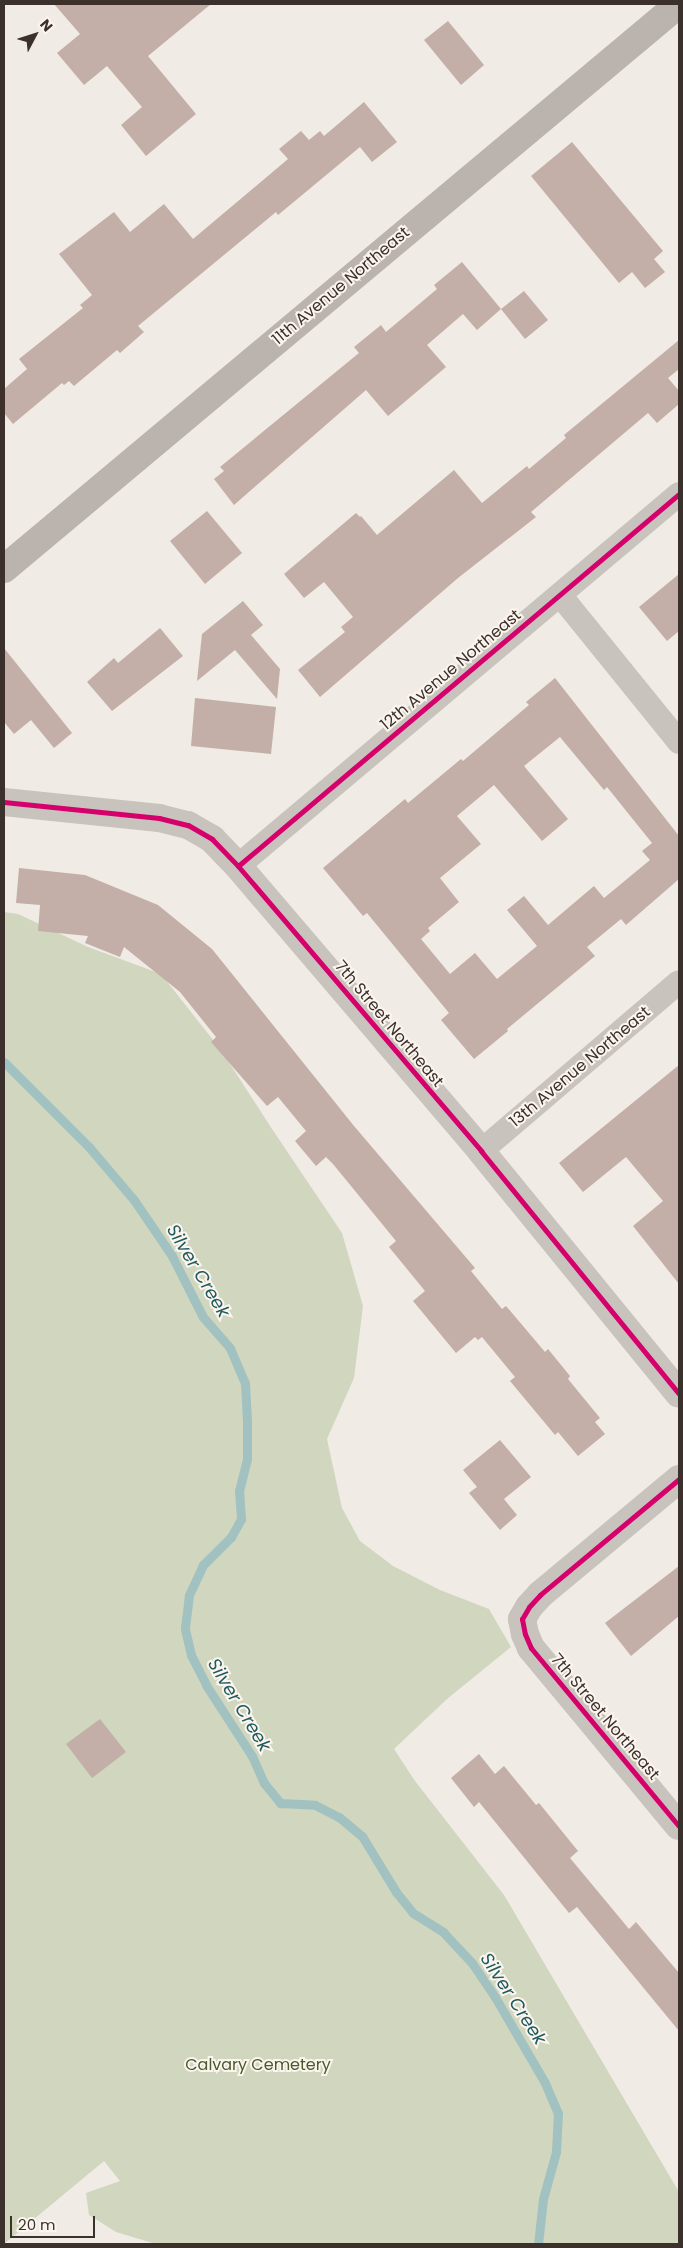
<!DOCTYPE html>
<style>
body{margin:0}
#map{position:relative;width:683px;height:2248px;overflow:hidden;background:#f0ebe5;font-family:Poppins,sans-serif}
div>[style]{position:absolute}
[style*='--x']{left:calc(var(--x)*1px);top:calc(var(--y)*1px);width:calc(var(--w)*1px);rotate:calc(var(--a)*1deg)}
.green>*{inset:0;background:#d1d6bf}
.stream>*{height:9px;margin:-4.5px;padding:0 4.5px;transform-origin:4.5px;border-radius:4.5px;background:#a1c2c1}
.building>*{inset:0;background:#c3afa7}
.minor>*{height:24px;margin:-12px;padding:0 12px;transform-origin:12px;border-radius:12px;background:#c9c3be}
.tertiary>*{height:28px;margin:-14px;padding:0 14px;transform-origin:14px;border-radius:14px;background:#c9c3be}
.secondary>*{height:28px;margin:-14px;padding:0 14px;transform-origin:14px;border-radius:14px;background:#bab3ae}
.cycleway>*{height:5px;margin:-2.5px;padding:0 2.5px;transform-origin:2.5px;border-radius:2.5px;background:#d6006c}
span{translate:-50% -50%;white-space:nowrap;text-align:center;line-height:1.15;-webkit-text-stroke:4px #fbf5ee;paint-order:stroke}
.street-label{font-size:16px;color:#3b302b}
.park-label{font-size:16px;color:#4a5a2e}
.water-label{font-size:18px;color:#1f5a5e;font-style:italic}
.frame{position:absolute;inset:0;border:5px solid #3b302b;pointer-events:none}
.north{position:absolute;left:10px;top:10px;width:50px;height:50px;-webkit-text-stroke:4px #fbf5ee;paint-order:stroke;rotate:50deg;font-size:14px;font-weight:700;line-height:20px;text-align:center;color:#3b302b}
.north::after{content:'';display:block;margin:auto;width:18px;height:22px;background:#3b302b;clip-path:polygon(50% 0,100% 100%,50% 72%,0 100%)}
.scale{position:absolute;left:10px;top:2216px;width:85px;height:22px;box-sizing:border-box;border:2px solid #3b302b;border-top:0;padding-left:6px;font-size:15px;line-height:18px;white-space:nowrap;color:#3b302b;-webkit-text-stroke:4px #fbf5ee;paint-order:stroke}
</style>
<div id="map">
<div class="green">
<div style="clip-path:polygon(4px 912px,18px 914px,88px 947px,161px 974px,221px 1050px,272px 1129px,342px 1233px,363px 1306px,354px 1378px,327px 1439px,342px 1508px,360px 1541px,393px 1566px,440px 1590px,489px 1609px,511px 1647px,447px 1699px,394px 1749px,415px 1781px,504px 1895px,679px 2192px,679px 2244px,156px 2244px,116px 2232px,89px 2215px,86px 2193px,120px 2181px,104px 2161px,4px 2244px)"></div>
</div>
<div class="stream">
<div style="--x:4;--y:1062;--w:120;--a:45"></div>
<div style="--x:89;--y:1147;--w:70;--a:49.7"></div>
<div style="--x:134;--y:1200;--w:68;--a:55.8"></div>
<div style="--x:172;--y:1256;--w:68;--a:63.1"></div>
<div style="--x:203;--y:1317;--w:41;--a:48.9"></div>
<div style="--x:230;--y:1348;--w:38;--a:67"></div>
<div style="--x:245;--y:1383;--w:38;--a:87"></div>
<div style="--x:247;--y:1421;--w:38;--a:90"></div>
<div style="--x:247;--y:1459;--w:32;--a:104"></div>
<div style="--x:239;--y:1490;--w:29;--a:86"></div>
<div style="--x:241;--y:1519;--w:21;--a:119"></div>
<div style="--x:231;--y:1537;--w:40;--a:135"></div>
<div style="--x:203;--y:1565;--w:33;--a:115"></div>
<div style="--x:189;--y:1595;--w:34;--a:97"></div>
<div style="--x:185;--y:1629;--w:27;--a:77"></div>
<div style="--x:191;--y:1655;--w:34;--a:63"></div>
<div style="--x:206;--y:1685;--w:85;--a:57.1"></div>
<div style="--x:252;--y:1756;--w:30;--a:66"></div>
<div style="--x:264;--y:1783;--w:26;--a:51"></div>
<div style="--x:280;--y:1803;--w:35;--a:3"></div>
<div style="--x:315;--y:1805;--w:27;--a:27"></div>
<div style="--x:339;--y:1817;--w:30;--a:40"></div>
<div style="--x:362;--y:1836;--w:66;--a:58.7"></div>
<div style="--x:396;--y:1892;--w:27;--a:51"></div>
<div style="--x:413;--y:1913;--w:36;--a:32"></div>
<div style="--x:443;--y:1932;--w:42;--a:46.9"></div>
<div style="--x:472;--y:1963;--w:41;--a:55.9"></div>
<div style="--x:495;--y:1997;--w:99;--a:59.8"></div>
<div style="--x:545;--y:2083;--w:33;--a:67"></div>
<div style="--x:558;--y:2113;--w:39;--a:93"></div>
<div style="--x:556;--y:2152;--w:49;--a:105.5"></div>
<div style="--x:543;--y:2199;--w:45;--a:96.3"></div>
</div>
<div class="building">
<div style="clip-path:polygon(54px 4px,211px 4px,148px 56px,196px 114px,146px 156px,121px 125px,142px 107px,107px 66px,84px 85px,57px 53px,80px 34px)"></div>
<div style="clip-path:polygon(448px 21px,484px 65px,461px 85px,424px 40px)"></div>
<div style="clip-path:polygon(364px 102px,397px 142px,372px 162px,360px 147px,278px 215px,276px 212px,138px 326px,144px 332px,120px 353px,117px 350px,74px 386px,69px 381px,64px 385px,62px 383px,13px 424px,4px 413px,4px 389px,27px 369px,19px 359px,83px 308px,80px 305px,92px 295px,59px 254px,114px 212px,130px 232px,164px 204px,193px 239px,288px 159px,279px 149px,301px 131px,309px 140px,320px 131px,324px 136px)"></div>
<div style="clip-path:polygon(572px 142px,663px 251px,654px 259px,665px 272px,645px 288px,632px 272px,619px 283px,531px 176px)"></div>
<div style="clip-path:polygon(462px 262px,501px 309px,477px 330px,463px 314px,427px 345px,446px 367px,388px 416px,366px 390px,234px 505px,214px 479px,224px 471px,220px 467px,359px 353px,354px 347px,381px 325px,386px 332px,437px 289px,434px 285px)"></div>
<div style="clip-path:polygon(524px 291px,548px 320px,525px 339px,501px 309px)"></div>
<div style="clip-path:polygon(679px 340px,679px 369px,668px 378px,679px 391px,679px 404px,657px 423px,648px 413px,531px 512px,536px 517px,458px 578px,320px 697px,298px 670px,345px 632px,341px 627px,353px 617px,324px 582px,304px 598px,284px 574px,356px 513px,360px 517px,361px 516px,377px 535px,454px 470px,482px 503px,527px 466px,529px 469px,566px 438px,564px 435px)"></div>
<div style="clip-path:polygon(207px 511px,242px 553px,205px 584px,170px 541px)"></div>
<div style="clip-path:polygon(679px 574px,679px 631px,667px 641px,639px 607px)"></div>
<div style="clip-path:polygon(243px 601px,263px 625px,251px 635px,280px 669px,277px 699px,235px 650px,197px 681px,202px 634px)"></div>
<div style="clip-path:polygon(160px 628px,183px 656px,112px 711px,87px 682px,114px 658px,118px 663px)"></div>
<div style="clip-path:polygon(4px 648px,72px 733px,54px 748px,31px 720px,14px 734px,4px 722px)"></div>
<div style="clip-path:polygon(evenodd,555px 678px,679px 836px,679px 879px,626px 925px,621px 919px,587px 947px,595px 956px,507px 1029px,508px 1031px,474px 1059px,441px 1020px,449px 1013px,367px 913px,363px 916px,323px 868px,405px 799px,408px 803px,461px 759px,463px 761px,529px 705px,526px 702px,555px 678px,560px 737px,604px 790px,607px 787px,652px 843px,642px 851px,650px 860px,604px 898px,594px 886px,548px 925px,524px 896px,507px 910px,537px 946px,497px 979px,475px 953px,450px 974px,421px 939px,430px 931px,428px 928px,459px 902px,440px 878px,481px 844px,457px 816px,494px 785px,542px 841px,568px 819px,524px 766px,560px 737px)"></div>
<div style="clip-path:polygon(195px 698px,276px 707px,271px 754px,191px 746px)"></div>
<div style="clip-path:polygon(19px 868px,85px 875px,158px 905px,212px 949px,354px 1126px,475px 1268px,471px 1271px,502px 1309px,506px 1306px,545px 1352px,548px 1349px,570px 1376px,568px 1379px,600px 1418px,595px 1422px,605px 1434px,578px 1456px,558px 1432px,555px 1435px,510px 1381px,515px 1377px,482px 1337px,478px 1340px,475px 1337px,456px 1353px,413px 1301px,425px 1291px,389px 1247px,396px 1241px,333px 1164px,326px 1157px,316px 1166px,295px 1141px,306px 1131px,278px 1097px,267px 1106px,211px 1042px,216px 1037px,180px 992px,124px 947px,120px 957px,85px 943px,88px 936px,38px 931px,40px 905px,16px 903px)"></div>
<div style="clip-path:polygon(679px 1065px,679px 1284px,633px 1226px,663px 1201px,626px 1157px,583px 1192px,559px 1163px)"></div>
<div style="clip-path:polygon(500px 1440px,531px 1477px,504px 1499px,517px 1515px,500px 1530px,469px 1493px,477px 1487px,463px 1470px)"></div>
<div style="clip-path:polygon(679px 1566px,679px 1616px,631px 1656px,605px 1623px)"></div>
<div style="clip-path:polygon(100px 1719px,126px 1752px,92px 1778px,66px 1744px)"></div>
<div style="clip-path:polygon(479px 1754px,495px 1774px,504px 1766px,536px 1805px,539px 1803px,578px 1851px,570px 1858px,629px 1929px,636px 1922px,679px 1973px,679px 2031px,577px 1907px,569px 1913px,479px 1802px,474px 1807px,451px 1778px)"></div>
</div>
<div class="minor">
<div style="--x:560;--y:595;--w:189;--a:51"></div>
<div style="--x:238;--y:866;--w:577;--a:-40.15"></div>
<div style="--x:481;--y:1151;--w:260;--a:-40.5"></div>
</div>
<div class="tertiary">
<div style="--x:4;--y:802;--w:156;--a:5.9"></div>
<div style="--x:159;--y:818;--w:30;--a:14"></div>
<div style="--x:188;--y:825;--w:28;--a:30"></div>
<div style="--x:212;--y:839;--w:37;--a:46"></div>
<div style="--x:238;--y:866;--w:375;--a:49.5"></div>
<div style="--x:481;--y:1151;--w:313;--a:50.8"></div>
<div style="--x:679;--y:1479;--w:181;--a:140.2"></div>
<div style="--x:540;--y:1595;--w:16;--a:133"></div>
<div style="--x:529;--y:1607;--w:14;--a:120"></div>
<div style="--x:522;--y:1619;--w:15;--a:79"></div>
<div style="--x:525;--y:1634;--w:15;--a:67"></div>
<div style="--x:531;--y:1648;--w:231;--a:50.3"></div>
</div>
<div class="secondary">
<div style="--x:4;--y:569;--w:880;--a:-39.93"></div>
</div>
<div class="cycleway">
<div style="--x:4;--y:802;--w:156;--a:5.9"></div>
<div style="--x:159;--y:818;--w:30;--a:14"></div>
<div style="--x:188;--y:825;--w:28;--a:30"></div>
<div style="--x:212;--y:839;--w:37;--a:46"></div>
<div style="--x:238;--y:866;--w:375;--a:49.5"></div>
<div style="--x:481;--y:1151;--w:313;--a:50.8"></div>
<div style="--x:238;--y:866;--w:577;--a:-40.15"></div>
<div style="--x:679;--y:1479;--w:181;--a:140.2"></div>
<div style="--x:540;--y:1595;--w:16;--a:133"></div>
<div style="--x:529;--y:1607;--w:14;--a:120"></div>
<div style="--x:522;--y:1619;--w:15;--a:79"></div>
<div style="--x:525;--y:1634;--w:15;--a:67"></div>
<div style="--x:531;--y:1648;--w:231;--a:50.3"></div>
</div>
<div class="street-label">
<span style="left:341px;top:286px;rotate:-40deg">11th Avenue Northeast</span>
<span style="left:451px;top:670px;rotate:-40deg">12th Avenue Northeast</span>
<span style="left:389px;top:1024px;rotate:50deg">7th Street Northeast</span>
<span style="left:580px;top:1067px;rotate:-40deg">13th Avenue Northeast</span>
<span style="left:605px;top:1717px;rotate:50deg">7th Street Northeast</span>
</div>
<div class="park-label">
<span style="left:258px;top:2065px">Calvary Cemetery</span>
</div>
<div class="water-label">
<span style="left:198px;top:1271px;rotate:59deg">Silver Creek</span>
<span style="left:239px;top:1705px;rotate:59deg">Silver Creek</span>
<span style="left:513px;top:1999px;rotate:57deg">Silver Creek</span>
</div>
<div class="frame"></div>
<div class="north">N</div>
<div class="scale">20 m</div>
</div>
